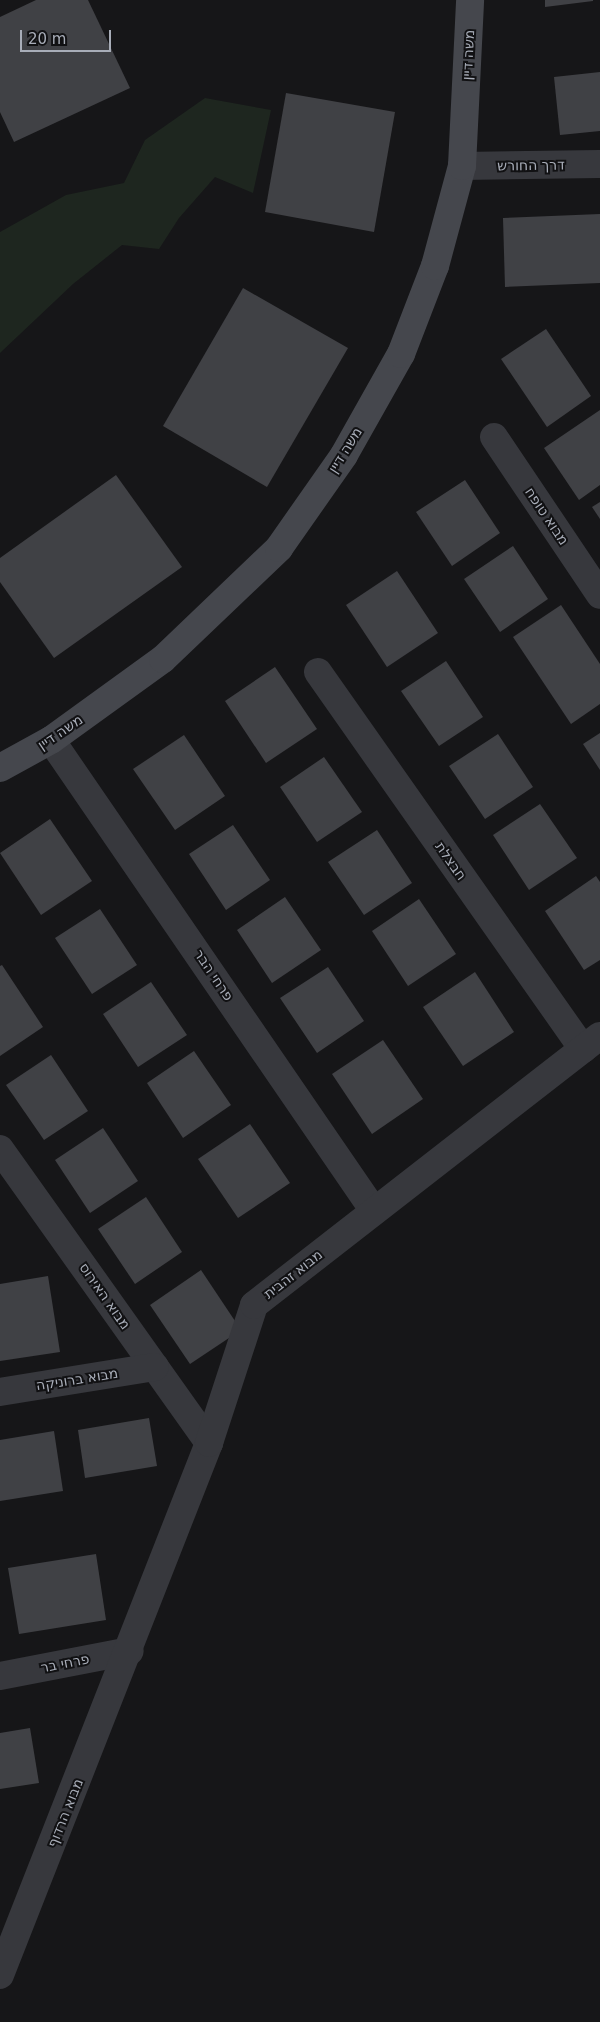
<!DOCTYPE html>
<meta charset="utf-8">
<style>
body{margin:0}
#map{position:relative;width:600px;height:2022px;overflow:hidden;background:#161618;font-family:"DejaVu Sans","Noto Sans Hebrew",sans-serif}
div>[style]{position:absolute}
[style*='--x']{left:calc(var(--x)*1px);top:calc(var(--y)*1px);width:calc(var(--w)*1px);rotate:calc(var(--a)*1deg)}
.green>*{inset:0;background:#1e261f}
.building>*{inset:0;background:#404145}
.street>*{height:28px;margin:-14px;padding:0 14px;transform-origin:14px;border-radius:14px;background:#37383d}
.secondary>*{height:28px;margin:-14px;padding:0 14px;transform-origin:14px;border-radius:14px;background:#45474d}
span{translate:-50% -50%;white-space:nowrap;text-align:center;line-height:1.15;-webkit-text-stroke:4px #111113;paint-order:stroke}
.street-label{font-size:14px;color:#a8adb8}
.scale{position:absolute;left:20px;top:30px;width:91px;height:22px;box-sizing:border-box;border:2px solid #a8adb8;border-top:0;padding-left:6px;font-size:15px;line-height:18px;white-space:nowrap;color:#a8adb8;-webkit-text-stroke:4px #111113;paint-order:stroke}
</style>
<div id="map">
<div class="green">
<div style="clip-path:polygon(205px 98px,271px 110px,253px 193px,215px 177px,179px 218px,159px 249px,122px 245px,73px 284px,0 353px,0 232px,66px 195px,124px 183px,145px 140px)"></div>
</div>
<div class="building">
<div style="clip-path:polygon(36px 0,88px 0,130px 88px,14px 142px,0 112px,0 17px)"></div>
<div style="clip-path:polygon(545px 0,593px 0,593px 1px,545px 7px)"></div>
<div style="clip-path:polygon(600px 72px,600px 131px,560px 135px,554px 77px)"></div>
<div style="clip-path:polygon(286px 93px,395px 112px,374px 232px,265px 212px)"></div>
<div style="clip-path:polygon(600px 214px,600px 283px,505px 287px,503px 218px)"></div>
<div style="clip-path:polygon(243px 288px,348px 348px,267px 487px,163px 426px)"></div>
<div style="clip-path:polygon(546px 329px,591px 396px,547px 427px,501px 359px)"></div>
<div style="clip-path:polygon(600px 410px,600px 485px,579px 500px,544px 448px)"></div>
<div style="clip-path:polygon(116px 475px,182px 567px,54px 658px,0 582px,0 558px)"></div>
<div style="clip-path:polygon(465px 480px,500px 533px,452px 566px,416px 512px)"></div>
<div style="clip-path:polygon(600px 502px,600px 519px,592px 507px)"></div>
<div style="clip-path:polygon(513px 546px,548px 599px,500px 632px,464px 579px)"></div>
<div style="clip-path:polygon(397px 571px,438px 633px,387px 667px,346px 605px)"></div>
<div style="clip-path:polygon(561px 605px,600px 664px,600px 704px,571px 724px,513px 637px)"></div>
<div style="clip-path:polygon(446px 661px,483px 717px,439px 746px,401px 691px)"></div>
<div style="clip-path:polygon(275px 667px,317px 729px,266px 763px,225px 701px)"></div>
<div style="clip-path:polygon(600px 733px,600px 770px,583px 744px)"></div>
<div style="clip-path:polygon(498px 734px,533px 787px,485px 819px,449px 766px)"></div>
<div style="clip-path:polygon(184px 735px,225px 796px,175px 830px,133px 769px)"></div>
<div style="clip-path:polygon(324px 757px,362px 812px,317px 842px,280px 787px)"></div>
<div style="clip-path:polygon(540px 804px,577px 858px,529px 890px,493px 835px)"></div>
<div style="clip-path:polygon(50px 819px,92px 881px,41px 915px,0 853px)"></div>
<div style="clip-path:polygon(233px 825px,270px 880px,226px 910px,189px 854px)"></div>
<div style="clip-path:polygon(377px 830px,412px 883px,364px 915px,328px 862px)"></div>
<div style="clip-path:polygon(596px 876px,600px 882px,600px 960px,584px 970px,545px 911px)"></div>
<div style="clip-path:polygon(285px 897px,321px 950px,272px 983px,237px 930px)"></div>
<div style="clip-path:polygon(419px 899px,456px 954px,408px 986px,372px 931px)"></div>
<div style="clip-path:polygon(100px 909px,137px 965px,92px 994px,55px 938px)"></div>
<div style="clip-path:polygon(2px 965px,43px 1027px,0 1056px,0 966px)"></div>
<div style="clip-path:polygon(328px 967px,364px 1021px,317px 1053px,280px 998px)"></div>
<div style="clip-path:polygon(475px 972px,514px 1032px,463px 1066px,423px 1007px)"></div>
<div style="clip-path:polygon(151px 982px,187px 1035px,138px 1067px,103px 1014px)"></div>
<div style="clip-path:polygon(383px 1040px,423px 1099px,372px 1134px,332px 1074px)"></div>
<div style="clip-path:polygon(194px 1051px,231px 1105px,183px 1138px,147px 1083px)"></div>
<div style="clip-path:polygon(51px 1055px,88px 1111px,44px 1140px,6px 1085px)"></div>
<div style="clip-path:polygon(250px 1124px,290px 1183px,238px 1218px,198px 1159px)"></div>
<div style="clip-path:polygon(103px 1128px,138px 1181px,90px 1213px,55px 1160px)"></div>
<div style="clip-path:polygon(146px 1197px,182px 1252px,135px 1284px,98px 1229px)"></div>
<div style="clip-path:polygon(201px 1270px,241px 1330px,190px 1364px,150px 1305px)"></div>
<div style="clip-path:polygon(48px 1276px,60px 1352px,0 1361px,0 1284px)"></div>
<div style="clip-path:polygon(149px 1418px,157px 1466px,85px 1478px,78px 1430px)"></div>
<div style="clip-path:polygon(54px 1431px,63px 1491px,0 1501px,0 1440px)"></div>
<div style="clip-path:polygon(96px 1554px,106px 1620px,19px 1634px,8px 1568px)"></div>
<div style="clip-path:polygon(30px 1728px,39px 1783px,0 1789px,0 1733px)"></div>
</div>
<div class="street">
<div style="--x:462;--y:166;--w:138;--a:-0.8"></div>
<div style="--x:494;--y:437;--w:190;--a:56.1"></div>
<div style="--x:318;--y:672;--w:461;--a:54.9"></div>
<div style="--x:51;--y:740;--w:571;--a:55.56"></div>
<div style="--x:0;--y:1149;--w:361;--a:54.6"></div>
<div style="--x:0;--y:1392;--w:157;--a:-9.2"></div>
<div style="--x:0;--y:1676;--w:132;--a:-10.9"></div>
<div style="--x:0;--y:1975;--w:572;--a:-68.55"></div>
<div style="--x:209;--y:1443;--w:145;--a:-71.9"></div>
<div style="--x:254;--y:1305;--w:438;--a:-37.9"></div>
</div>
<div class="secondary">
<div style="--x:0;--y:768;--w:58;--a:-28.8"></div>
<div style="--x:51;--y:740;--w:138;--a:-35.9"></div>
<div style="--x:163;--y:659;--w:161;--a:-43.7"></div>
<div style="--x:279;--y:548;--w:113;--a:-55"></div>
<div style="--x:344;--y:455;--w:116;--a:-60.6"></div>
<div style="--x:401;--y:354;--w:94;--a:-68.9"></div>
<div style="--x:435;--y:266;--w:104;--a:-74.9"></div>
<div style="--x:462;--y:166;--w:166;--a:-87.2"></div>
</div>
<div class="street-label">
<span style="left:468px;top:55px;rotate:-87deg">משה דיין</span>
<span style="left:531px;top:165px;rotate:-1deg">דרך החורש</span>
<span style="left:345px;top:450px;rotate:-58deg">משה דיין</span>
<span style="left:547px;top:516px;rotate:56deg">מבוא טופח</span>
<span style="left:60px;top:732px;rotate:-34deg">משה דיין</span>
<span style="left:451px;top:861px;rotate:55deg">חבצלת</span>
<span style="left:214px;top:975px;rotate:56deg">פרחי הבר</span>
<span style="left:293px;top:1274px;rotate:-38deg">מבוא זהבית</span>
<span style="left:105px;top:1296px;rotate:55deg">מבוא האירוס</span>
<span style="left:77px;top:1379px;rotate:-9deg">מבוא ברוניקה</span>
<span style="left:65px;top:1663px;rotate:-11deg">פרחי בר</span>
<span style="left:65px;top:1813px;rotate:-68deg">מבוא הרדוף</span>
</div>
<div class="scale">20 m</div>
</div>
